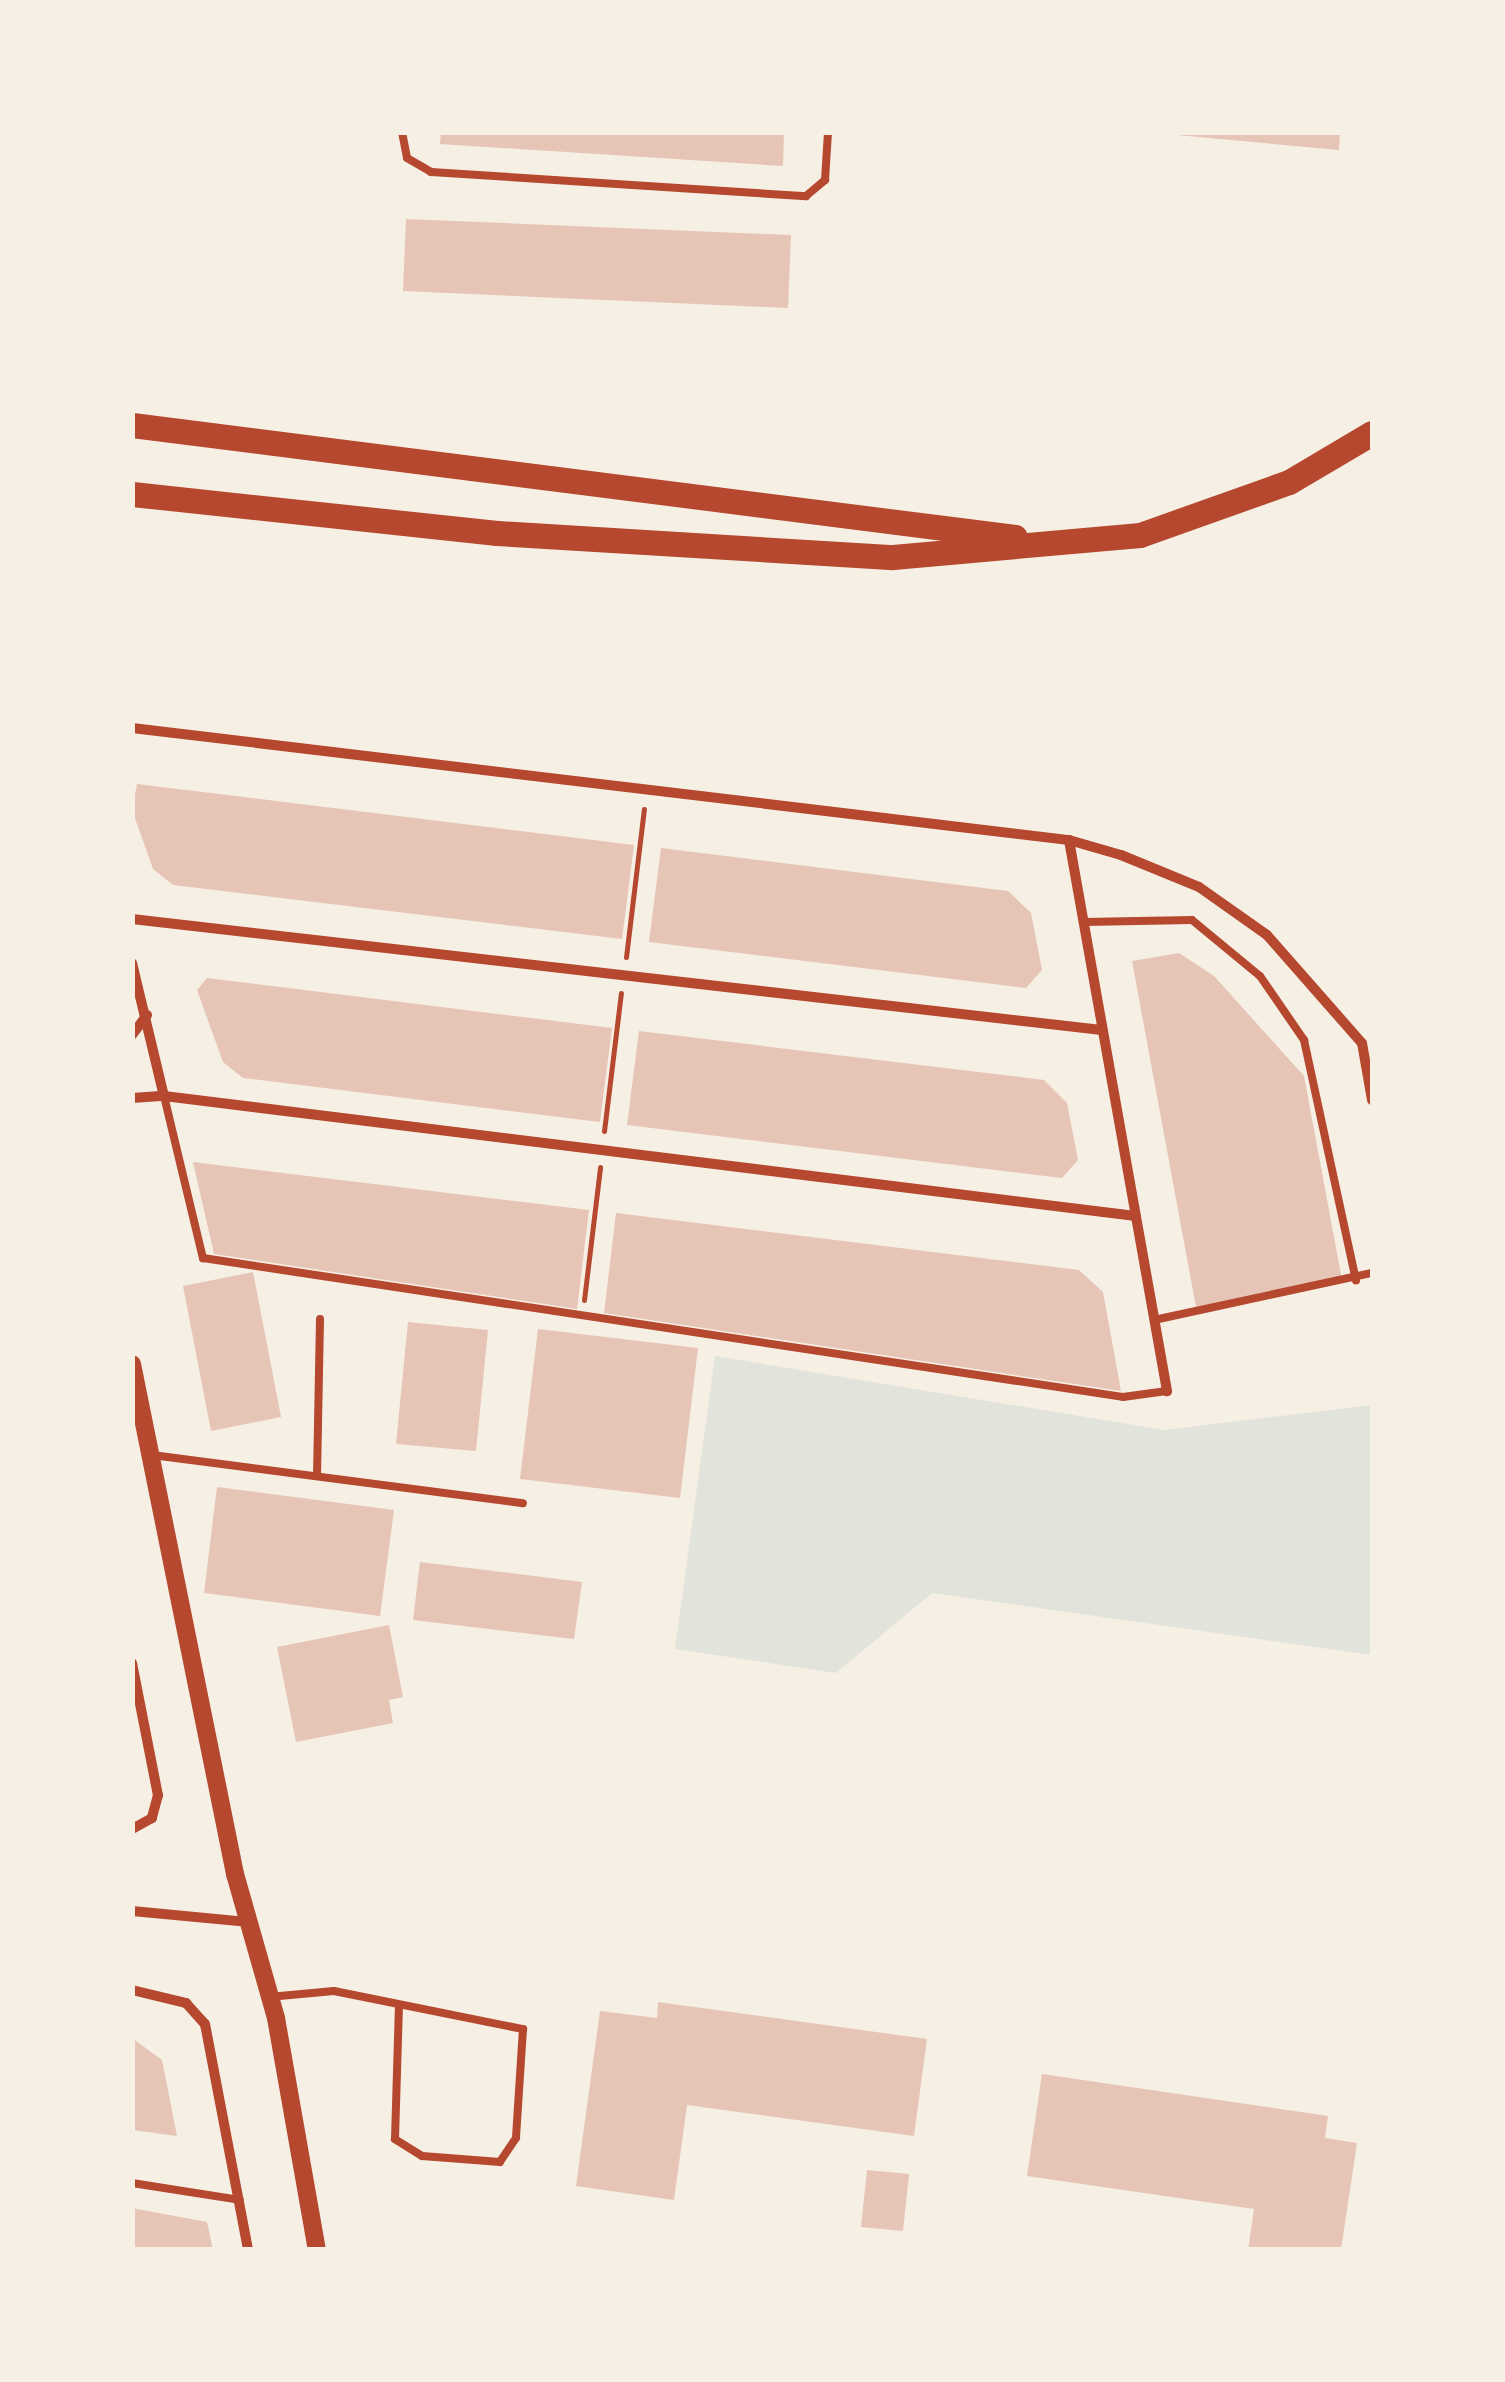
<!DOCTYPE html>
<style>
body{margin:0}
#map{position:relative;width:1505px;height:2382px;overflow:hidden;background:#f6efe4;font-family:Montserrat,sans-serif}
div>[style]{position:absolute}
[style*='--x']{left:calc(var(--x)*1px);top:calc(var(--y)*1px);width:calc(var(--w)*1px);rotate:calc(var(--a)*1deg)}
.green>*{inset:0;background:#e2e4dc}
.building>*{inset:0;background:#e6c5b7}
.path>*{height:5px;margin:-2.5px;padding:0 2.5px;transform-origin:2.5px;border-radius:2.5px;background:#b5482f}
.service>*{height:8px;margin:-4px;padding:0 4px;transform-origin:4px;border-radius:4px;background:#b5482f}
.minor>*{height:10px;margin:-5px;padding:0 5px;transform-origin:5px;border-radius:5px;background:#b5482f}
.tertiary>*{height:18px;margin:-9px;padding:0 9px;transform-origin:9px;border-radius:9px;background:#b5482f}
.primary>*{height:25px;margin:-12.5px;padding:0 12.5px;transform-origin:12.5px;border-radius:12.5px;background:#b5482f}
span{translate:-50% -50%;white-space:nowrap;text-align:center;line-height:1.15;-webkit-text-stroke:10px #f6efe4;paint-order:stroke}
.frame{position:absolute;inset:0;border:135px solid #f6efe4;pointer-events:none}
</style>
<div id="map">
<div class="green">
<div style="clip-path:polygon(715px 1356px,1164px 1430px,1372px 1405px,1372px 1655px,932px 1593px,836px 1673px,675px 1649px)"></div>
</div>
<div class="building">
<div style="clip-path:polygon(441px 132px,784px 132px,783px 166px,440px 144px)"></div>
<div style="clip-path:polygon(1144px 132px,1340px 132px,1339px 150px)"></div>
<div style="clip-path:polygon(406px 219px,791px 235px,788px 308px,403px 291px)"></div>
<div style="clip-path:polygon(137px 784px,634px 845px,622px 939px,173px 885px,153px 869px,132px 810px)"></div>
<div style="clip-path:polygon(661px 848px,1008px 891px,1031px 913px,1042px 970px,1026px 988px,649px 942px)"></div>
<div style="clip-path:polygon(1179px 953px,1214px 976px,1304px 1076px,1342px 1280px,1196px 1307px,1132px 961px)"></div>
<div style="clip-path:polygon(207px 978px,612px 1028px,600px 1122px,243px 1078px,223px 1062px,197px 990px)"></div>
<div style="clip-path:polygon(639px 1031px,1044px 1080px,1067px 1103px,1078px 1160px,1062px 1178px,627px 1125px)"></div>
<div style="clip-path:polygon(193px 1162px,589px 1210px,577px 1309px,214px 1254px)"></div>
<div style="clip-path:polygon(616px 1213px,1079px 1270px,1103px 1292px,1121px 1391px,604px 1313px)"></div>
<div style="clip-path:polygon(253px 1272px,281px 1417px,211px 1431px,183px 1286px)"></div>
<div style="clip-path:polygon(408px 1322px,488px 1330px,476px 1451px,396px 1444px)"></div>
<div style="clip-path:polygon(538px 1329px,698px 1348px,680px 1498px,520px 1479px)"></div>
<div style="clip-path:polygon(217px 1487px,394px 1510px,380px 1616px,204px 1593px)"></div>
<div style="clip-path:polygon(420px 1562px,582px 1582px,574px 1639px,413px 1620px)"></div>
<div style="clip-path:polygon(389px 1625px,403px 1697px,389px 1700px,393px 1723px,296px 1742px,277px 1647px)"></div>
<div style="clip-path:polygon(658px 2002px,927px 2039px,914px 2136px,687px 2105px,674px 2200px,576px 2186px,600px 2011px,657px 2018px)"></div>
<div style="clip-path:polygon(132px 2038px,162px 2060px,177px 2136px,132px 2130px)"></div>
<div style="clip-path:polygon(1042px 2074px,1328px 2116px,1325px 2138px,1357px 2143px,1341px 2250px,1248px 2250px,1254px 2209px,1027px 2176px)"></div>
<div style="clip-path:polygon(867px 2170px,909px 2174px,903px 2231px,861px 2227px)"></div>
<div style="clip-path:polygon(132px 2208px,207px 2222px,213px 2250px,132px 2250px)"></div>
</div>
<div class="path">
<div style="--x:626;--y:957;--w:149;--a:-83.1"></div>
<div style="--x:604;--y:1131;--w:139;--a:-83"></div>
<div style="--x:584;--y:1300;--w:134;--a:-83.1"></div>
</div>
<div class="service">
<div style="--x:402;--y:132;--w:26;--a:79"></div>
<div style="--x:407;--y:158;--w:28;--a:30"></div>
<div style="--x:431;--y:172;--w:376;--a:3.7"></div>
<div style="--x:806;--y:196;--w:25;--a:-40"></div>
<div style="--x:825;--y:180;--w:48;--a:-86.4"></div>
<div style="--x:1083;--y:922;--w:109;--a:-1.1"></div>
<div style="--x:1192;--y:920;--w:88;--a:39.5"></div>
<div style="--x:1260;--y:976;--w:78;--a:55.5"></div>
<div style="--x:1304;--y:1040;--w:246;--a:77.8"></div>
<div style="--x:164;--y:1096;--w:167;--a:76.5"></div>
<div style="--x:203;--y:1258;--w:930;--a:8.59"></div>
<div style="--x:1123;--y:1397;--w:44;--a:-7.8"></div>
<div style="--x:1154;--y:1320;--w:223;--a:-12.2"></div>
<div style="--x:152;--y:1455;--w:374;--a:7.4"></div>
<div style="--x:317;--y:1476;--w:157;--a:-88.9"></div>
<div style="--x:269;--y:1997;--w:65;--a:-5.3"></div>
<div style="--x:334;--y:1991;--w:193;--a:11.4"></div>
<div style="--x:523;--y:2029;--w:109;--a:93.7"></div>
<div style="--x:516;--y:2138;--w:29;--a:124"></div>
<div style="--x:500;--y:2162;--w:78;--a:-175.6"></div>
<div style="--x:422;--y:2156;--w:32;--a:-148"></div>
<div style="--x:395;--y:2139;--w:133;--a:-88.3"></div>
<div style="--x:132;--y:2183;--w:109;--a:8.9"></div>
</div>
<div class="minor">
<div style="--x:132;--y:728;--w:944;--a:6.82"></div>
<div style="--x:1069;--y:840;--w:54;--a:16.1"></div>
<div style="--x:1121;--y:855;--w:84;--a:22.3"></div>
<div style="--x:1199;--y:887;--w:83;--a:35.2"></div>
<div style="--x:1267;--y:935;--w:144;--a:48.7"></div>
<div style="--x:1362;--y:1043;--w:58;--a:80"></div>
<div style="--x:1069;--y:840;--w:560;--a:79.91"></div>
<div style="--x:132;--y:919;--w:976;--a:6.53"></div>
<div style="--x:132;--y:963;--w:137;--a:76.5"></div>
<div style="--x:164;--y:1096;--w:979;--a:7.04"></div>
<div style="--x:132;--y:1035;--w:25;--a:-53"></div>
<div style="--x:132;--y:1098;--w:32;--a:-4"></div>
<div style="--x:132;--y:1663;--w:135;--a:78.9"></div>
<div style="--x:158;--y:1795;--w:24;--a:105"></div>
<div style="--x:152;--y:1818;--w:23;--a:151"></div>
<div style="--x:132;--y:1911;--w:118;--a:5.4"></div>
<div style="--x:132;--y:1990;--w:56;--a:13.5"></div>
<div style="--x:186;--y:2003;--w:28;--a:48"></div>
<div style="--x:205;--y:2024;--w:230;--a:79.2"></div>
</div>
<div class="tertiary">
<div style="--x:132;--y:1364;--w:520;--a:78.58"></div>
<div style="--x:235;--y:1874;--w:150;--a:74.1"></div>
<div style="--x:276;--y:2018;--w:236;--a:80"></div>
</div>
<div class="primary">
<div style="--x:132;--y:425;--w:890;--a:7.23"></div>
<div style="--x:132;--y:494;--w:367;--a:6.1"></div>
<div style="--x:497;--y:533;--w:397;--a:3.5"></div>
<div style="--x:893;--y:557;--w:248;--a:-5.1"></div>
<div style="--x:1140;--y:535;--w:158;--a:-19.6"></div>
<div style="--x:1289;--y:482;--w:96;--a:-30.6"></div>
</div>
<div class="frame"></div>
</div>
